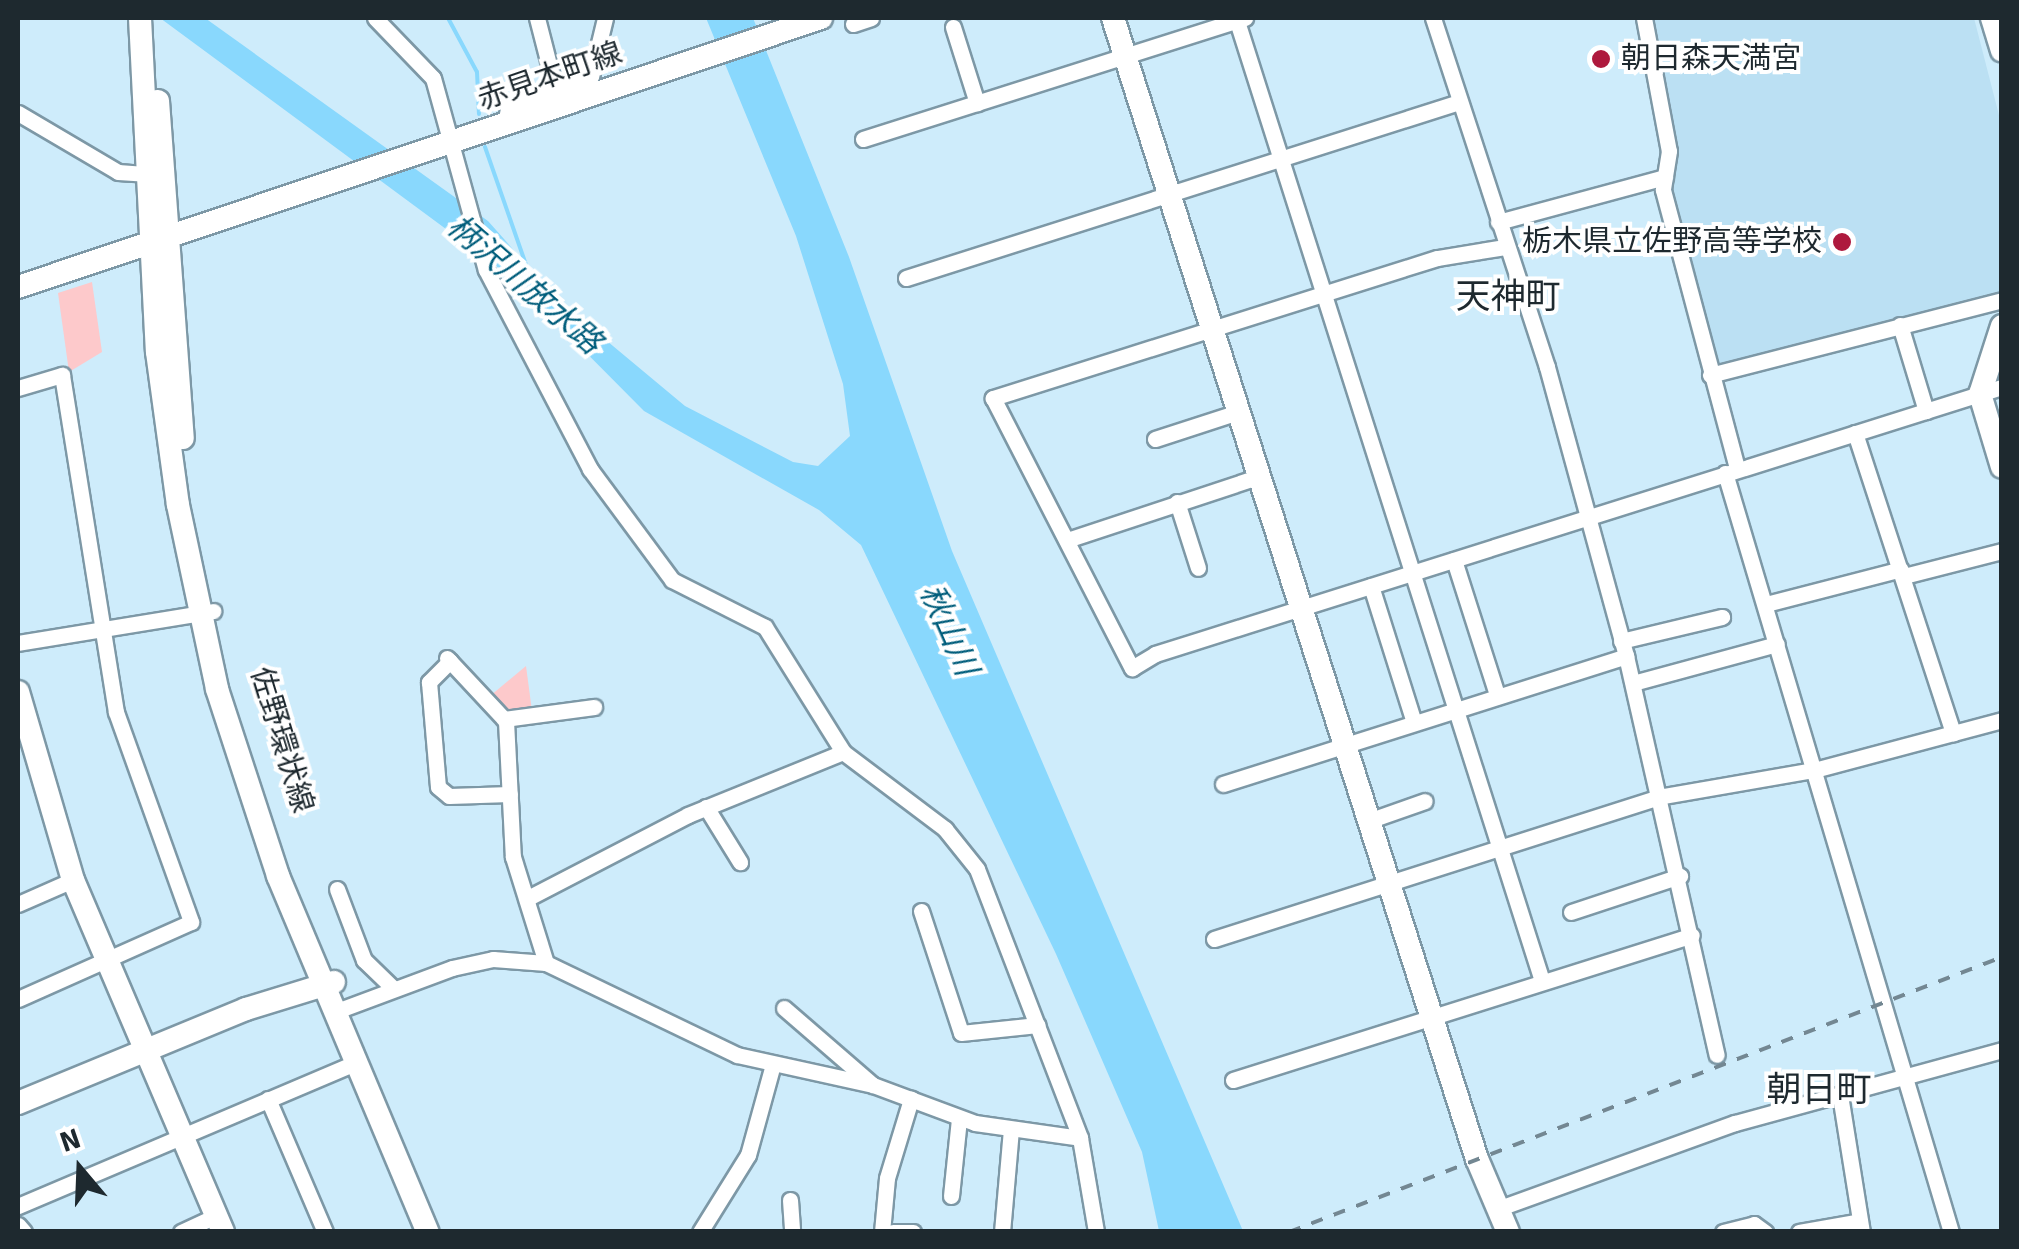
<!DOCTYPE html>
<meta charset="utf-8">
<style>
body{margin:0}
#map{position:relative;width:2019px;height:1249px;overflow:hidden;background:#ceecfb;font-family:Signika,"Noto Sans JP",sans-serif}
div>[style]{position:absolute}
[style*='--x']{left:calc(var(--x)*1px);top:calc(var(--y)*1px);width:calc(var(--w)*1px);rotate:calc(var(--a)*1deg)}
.built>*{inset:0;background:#bbe0f3}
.green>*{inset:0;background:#fdc9cb}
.water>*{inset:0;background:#89d8fd}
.stream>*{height:4px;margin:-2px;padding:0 2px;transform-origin:2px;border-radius:2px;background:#89d8fd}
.roads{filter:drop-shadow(2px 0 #7d98a6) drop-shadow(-2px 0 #7d98a6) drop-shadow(0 2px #7d98a6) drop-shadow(0 -2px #7d98a6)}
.street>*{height:15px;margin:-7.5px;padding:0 7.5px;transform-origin:7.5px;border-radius:7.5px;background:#fff}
.secondary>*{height:22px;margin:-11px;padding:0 11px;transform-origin:11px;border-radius:11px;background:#fff}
.rail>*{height:4px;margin-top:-2px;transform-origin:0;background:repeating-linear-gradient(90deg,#738792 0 12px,transparent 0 24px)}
.dots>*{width:28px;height:28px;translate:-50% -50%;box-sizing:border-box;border:5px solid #fff;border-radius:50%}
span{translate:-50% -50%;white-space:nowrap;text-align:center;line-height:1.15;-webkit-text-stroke:8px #fff;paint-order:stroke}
.poi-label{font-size:30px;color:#1e292f}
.left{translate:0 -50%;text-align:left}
.right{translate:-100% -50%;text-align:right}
.street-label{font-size:30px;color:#1e292f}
.water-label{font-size:32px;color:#005d7b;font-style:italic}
.quarter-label{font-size:35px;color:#1e292f}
.frame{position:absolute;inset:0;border:20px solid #1e292f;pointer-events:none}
.north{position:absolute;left:30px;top:1119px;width:100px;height:100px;-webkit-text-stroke:8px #fff;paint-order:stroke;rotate:341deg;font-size:28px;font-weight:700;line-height:40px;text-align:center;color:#1e292f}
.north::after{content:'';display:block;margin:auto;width:35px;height:45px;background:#1e292f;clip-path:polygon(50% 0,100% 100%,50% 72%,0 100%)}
</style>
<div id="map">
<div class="built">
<div style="clip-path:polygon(1647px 18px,1974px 18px,2001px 123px,2001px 297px,1716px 371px,1669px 188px,1677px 168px)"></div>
</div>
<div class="green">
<div style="clip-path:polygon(92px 282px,102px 352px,69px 372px,58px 293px)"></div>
<div style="clip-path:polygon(526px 666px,532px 711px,506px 713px,490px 696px)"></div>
</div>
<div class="water">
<div style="clip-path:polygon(160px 18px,205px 18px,488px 221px,559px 301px,685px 406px,793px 462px,818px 466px,850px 436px,843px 384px,796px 236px,706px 18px,753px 18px,849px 257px,952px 551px,1243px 1231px,1159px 1231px,1142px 1152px,1056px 954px,861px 545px,819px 510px,644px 411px,511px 277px)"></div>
</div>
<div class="stream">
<div style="--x:448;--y:18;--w:61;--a:61.8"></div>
<div style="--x:477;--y:72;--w:42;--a:87.3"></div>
<div style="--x:485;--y:147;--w:125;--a:70.8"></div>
</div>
<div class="roads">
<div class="street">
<div style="--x:375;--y:18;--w:83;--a:46"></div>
<div style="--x:433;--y:78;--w:199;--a:74.6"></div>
<div style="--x:486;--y:270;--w:225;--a:62.4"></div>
<div style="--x:590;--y:469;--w:138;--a:53.5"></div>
<div style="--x:672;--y:580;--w:104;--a:26.8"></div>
<div style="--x:765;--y:627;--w:147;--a:58"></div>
<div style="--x:843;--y:752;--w:128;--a:37"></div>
<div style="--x:945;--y:829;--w:51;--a:51.3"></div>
<div style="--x:977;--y:869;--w:288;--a:69"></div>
<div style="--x:1080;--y:1138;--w:95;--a:80.3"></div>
<div style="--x:537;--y:18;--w:72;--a:75.6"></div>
<div style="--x:1236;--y:18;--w:1010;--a:72.37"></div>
<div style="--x:1433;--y:18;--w:367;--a:71.9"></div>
<div style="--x:1547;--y:367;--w:300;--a:74.7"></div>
<div style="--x:1626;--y:656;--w:409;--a:77.2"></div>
<div style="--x:1644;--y:18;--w:135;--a:79.4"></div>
<div style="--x:1669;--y:151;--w:39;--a:99"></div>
<div style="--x:1663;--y:190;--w:289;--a:75.1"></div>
<div style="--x:853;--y:24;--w:19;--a:-18"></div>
<div style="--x:953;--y:27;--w:80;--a:72.5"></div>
<div style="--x:18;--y:113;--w:116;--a:30.5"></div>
<div style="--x:118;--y:172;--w:27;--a:4"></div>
<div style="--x:505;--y:123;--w:19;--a:-78"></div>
<div style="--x:509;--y:104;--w:87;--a:-18.9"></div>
<div style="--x:591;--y:76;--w:60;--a:-76.4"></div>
<div style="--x:863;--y:139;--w:401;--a:-17.6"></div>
<div style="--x:1498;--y:222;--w:173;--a:-15.1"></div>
<div style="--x:1505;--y:247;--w:69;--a:170.8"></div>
<div style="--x:1437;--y:258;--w:466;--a:162.5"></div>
<div style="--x:993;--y:398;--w:304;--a:62.8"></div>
<div style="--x:1132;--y:668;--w:27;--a:-31"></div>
<div style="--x:1155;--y:654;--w:888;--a:-17.5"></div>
<div style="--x:906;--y:278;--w:580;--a:-17.65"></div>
<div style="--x:1900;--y:325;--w:90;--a:73.2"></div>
<div style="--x:1710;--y:375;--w:301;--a:-14.4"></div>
<div style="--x:18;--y:388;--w:46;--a:-16.5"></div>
<div style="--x:62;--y:375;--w:341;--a:80.9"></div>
<div style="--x:116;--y:712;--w:223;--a:70.3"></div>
<div style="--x:191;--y:922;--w:189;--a:156"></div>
<div style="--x:1855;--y:433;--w:316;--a:71.9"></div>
<div style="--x:1155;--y:439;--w:87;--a:-18"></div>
<div style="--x:1725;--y:473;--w:792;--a:73.42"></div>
<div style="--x:1177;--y:502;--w:69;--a:72.3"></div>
<div style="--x:1067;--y:540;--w:201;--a:-18.3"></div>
<div style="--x:1454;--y:560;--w:142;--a:72.3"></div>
<div style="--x:1904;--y:576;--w:101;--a:-14.3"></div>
<div style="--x:1371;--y:586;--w:143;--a:72.5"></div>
<div style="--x:1766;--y:604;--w:139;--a:-14.5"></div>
<div style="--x:1621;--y:641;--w:104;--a:-13.4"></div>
<div style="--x:18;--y:643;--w:198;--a:-9.3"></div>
<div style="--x:447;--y:658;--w:86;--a:46.9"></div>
<div style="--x:506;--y:721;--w:136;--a:87.1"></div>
<div style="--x:513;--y:857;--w:111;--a:72.7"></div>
<div style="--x:450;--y:661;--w:30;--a:135"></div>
<div style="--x:429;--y:682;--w:105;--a:85.1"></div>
<div style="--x:438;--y:787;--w:14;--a:39"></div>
<div style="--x:449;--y:796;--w:61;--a:-1.9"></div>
<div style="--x:1633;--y:683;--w:149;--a:-15.2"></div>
<div style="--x:504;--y:719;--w:91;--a:-7.6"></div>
<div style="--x:1223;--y:784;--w:423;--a:-17.6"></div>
<div style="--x:706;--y:807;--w:65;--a:58.3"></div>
<div style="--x:1368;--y:821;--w:60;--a:-19.3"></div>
<div style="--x:337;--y:889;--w:76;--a:69.2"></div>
<div style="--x:364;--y:960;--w:39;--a:44"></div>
<div style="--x:528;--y:898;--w:180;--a:-27.4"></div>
<div style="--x:688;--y:815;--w:167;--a:-22.1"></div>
<div style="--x:18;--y:904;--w:60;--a:-23.6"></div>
<div style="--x:921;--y:911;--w:128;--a:71.8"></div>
<div style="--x:961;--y:1033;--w:77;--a:-5.9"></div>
<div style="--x:1571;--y:912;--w:115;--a:-18.3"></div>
<div style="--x:1214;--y:939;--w:471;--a:-17.7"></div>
<div style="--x:1663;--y:796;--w:153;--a:-9.8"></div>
<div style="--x:1814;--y:770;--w:195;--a:-14.9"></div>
<div style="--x:784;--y:1008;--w:118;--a:40.9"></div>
<div style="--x:334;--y:1012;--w:126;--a:-20.4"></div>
<div style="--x:452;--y:968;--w:42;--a:-12.4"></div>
<div style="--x:493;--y:959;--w:53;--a:4.3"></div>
<div style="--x:546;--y:963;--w:212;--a:25.7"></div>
<div style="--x:737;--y:1055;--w:139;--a:12.4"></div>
<div style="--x:873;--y:1085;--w:109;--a:20.4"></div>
<div style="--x:975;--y:1123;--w:106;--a:8.1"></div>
<div style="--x:1233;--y:1080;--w:481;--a:-17.5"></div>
<div style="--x:1840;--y:1095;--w:139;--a:80.9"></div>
<div style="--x:268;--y:1099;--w:145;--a:66.8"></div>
<div style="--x:951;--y:1196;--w:77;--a:-84.1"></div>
<div style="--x:790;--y:1200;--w:32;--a:86"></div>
<div style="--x:18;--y:1206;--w:366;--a:-23"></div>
<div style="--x:1497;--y:1209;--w:253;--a:-19.9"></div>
<div style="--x:1735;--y:1123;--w:277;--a:-15.3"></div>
<div style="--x:18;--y:1225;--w:9;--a:49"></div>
<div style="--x:181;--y:1232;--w:38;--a:-25"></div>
<div style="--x:700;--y:1232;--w:91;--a:-58.1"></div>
<div style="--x:748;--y:1155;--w:94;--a:-74.6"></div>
<div style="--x:882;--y:1232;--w:54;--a:-84.7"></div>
<div style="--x:887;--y:1178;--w:83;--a:-73.1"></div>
<div style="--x:893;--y:1232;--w:20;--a:0"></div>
<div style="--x:1002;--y:1232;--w:102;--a:-85"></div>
<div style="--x:1723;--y:1232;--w:32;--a:-14"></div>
<div style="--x:1754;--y:1224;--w:14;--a:36"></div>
<div style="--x:1799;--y:1232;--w:62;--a:-10.2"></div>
</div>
<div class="secondary">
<div style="--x:140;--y:18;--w:334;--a:87.1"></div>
<div style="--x:157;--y:352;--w:154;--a:82.2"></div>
<div style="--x:178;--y:505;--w:188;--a:78"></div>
<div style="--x:217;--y:689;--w:197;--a:71.9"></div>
<div style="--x:278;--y:876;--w:386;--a:67.2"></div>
<div style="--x:1113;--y:18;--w:1198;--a:72.31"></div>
<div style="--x:1477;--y:1159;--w:79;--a:67"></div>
<div style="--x:1992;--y:18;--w:34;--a:73"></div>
<div style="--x:158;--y:101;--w:338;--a:85.8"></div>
<div style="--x:18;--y:287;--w:847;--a:-18.52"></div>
<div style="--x:2002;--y:326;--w:71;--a:107.9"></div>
<div style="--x:1980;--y:394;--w:76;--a:73.2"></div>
<div style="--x:18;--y:692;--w:196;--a:73.7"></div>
<div style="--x:73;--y:880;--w:383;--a:66.9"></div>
<div style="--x:18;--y:1103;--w:247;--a:-22.4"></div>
<div style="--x:246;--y:1009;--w:92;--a:-17.1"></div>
</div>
</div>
<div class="rail">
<div style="--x:1289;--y:1232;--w:764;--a:-21.09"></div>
</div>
<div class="dots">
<div style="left:1601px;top:59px;background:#ae193d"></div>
<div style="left:1842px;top:242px;background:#ae193d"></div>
</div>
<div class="poi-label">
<span class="left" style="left:1621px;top:59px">朝日森天満宮</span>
<span class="right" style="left:1822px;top:242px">栃木県立佐野高等学校</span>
</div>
<div class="street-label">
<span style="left:550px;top:77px;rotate:-19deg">赤見本町線</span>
<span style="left:281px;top:740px;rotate:73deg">佐野環状線</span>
</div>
<div class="water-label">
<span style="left:524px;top:285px;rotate:41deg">柄沢川放水路</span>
<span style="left:948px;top:630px;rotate:66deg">秋山川</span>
</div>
<div class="quarter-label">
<span style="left:1508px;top:297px">天神町</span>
<span style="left:1819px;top:1090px">朝日町</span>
</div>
<div class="frame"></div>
<div class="north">N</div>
</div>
